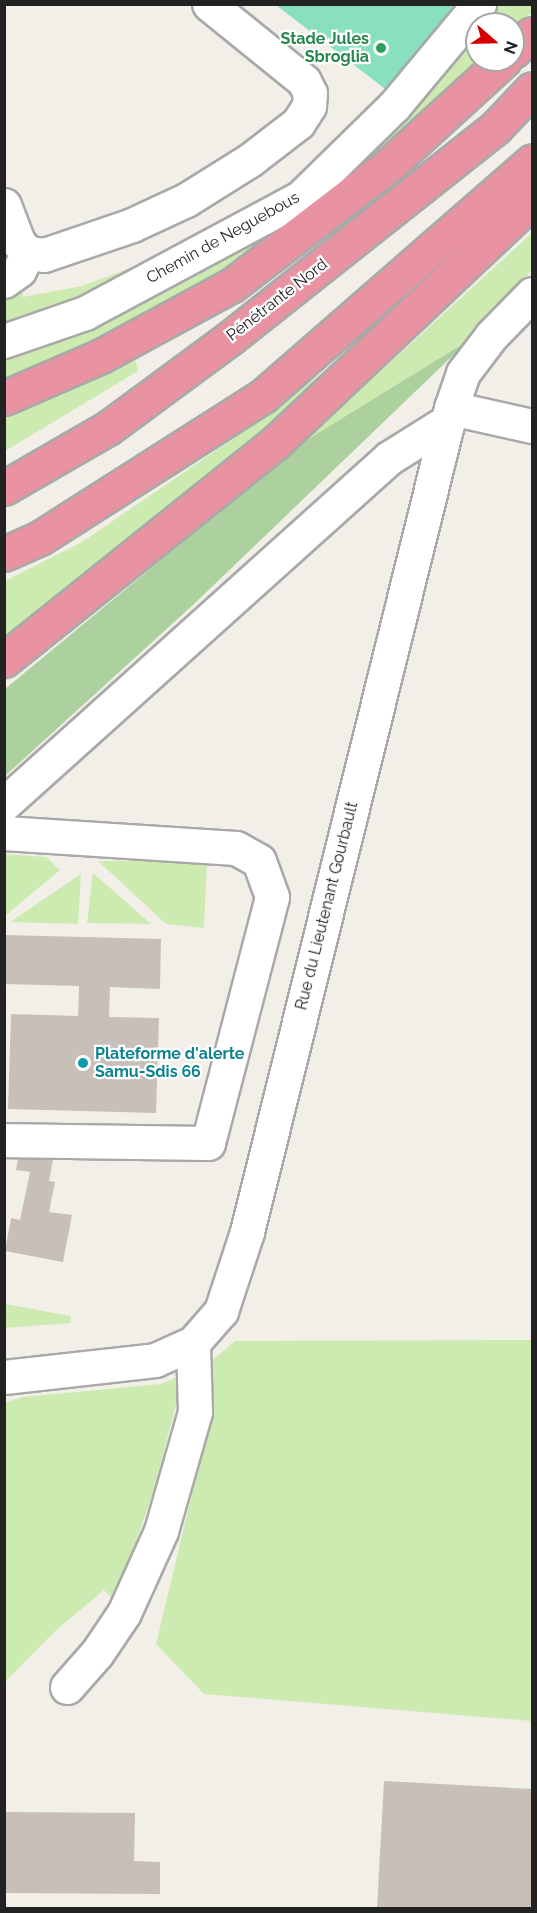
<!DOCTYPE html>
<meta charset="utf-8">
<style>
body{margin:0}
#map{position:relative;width:537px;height:1913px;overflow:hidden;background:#f2efe9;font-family:Raleway,sans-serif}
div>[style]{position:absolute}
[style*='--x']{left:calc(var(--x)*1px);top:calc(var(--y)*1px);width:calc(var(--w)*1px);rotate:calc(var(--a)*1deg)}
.grass>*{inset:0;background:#cdebb0}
.forest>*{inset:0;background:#add19e}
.pitch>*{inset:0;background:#88e0be}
.building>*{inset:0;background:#c7bfb8}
.roads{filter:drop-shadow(2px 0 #a9a9a9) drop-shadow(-2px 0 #a9a9a9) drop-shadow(0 2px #a9a9a9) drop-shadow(0 -2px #a9a9a9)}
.minor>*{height:33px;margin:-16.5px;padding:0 16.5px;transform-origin:16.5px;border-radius:16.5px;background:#fff}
.highway>*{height:33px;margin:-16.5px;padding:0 16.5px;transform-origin:16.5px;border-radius:16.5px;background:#e892a2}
.dots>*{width:16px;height:16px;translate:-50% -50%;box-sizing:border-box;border:3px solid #fff;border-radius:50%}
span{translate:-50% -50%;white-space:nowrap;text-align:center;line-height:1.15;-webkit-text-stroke:4.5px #fff;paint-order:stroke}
.leisure-label{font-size:16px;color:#27864d;font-weight:700}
.right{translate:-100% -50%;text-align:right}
.street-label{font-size:16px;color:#222}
.culture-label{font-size:16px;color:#0d838f;font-weight:700}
.left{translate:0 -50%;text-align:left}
.frame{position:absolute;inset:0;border:6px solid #222;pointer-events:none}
.north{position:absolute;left:465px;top:12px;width:60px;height:60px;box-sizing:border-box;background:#fff;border:2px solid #a7a7a7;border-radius:50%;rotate:110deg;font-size:16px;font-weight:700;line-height:24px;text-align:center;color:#222}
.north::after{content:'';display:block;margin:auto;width:21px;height:27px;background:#d40000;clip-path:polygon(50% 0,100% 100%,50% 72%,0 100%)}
</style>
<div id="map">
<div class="grass">
<div style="clip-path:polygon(497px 5px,532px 5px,532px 12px,513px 30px,513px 24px,480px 24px)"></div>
<div style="clip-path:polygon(477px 28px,477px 60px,482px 60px,420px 118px,309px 209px,215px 275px,135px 322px,5px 380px,4px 355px,306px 206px)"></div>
<div style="clip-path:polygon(532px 233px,532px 270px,469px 340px,302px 443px)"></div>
<div style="clip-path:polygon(130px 268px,80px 303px,5px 329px,5px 288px,22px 279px,23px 297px,82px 286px)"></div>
<div style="clip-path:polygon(389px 323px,135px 542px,5px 643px,5px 581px,82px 542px,240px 434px)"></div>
<div style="clip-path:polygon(134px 355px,138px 371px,5px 451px,5px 413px)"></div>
<div style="clip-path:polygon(5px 854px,46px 857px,60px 870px,5px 916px)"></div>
<div style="clip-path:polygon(98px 861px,207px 861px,204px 928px,166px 924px)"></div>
<div style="clip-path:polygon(93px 873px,151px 924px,87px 923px)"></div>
<div style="clip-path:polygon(81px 874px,78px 924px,10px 922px)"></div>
<div style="clip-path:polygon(5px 1304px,71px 1316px,70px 1323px,5px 1328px)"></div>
<div style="clip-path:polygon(532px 1340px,532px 1721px,204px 1694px,156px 1644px,200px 1461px,208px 1364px,235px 1341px)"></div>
<div style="clip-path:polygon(184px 1374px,155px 1486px,116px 1602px,104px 1590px,54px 1632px,5px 1682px,5px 1403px,23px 1397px,161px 1384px)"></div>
</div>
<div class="forest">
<div style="clip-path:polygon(469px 340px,194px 604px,5px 776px,5px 689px,302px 443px)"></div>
</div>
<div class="pitch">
<div style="clip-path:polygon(276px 5px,463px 5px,393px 95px)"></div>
</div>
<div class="building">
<div style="clip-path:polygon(4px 935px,161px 939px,160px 989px,110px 987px,109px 1017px,159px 1018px,156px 1113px,8px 1109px,11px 1014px,78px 1016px,79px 986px,4px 984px)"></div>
<div style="clip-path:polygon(19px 1154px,53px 1160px,49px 1181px,55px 1182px,49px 1212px,72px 1215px,63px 1262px,5px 1251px,11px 1218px,20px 1220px,30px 1172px,16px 1170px)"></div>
<div style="clip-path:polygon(384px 1781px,532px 1789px,532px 1908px,377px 1908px)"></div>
<div style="clip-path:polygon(5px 1812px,135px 1813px,134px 1861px,160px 1862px,160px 1894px,5px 1893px)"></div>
</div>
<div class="roads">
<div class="minor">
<div style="--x:4;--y:205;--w:40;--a:69"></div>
<div style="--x:18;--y:242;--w:15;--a:48"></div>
<div style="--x:28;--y:253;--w:16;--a:7"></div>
<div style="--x:44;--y:255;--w:93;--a:-18.8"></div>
<div style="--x:132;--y:225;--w:60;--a:-24.8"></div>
<div style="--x:186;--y:200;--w:75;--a:-32"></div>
<div style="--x:250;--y:160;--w:61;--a:-37.6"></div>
<div style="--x:298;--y:123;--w:20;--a:-57"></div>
<div style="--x:309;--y:106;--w:13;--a:-86"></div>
<div style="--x:310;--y:93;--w:13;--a:-117"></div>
<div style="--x:304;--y:81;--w:122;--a:-141"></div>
<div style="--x:4;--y:281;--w:19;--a:-36"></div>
<div style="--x:19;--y:270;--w:19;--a:-62"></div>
<div style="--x:4;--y:341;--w:86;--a:-19.1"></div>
<div style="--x:85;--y:313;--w:245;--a:-28.2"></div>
<div style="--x:301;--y:197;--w:130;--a:-44.4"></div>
<div style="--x:394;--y:106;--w:133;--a:-50.2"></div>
<div style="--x:451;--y:408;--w:83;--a:12.5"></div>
<div style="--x:4;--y:804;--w:518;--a:-41.95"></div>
<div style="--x:389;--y:458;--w:70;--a:-32.1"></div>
<div style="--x:4;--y:833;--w:232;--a:3.7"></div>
<div style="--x:236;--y:848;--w:26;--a:29"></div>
<div style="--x:259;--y:861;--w:38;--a:70"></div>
<div style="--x:272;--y:897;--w:254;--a:104.6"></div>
<div style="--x:208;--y:1143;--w:204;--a:-179.2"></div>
<div style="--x:4;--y:1377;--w:152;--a:-6.4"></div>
<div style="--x:155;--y:1360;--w:42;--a:-24.1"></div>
<div style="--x:193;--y:1343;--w:43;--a:-48.8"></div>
<div style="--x:221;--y:1311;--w:83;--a:-71.8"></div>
<div style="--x:247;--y:1232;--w:849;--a:-76.09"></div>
<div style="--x:451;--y:408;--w:37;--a:-71"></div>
<div style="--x:463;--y:373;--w:48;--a:-52.7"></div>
<div style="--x:492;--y:335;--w:57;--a:-45.7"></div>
<div style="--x:67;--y:1687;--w:45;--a:-48.6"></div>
<div style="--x:97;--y:1653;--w:48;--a:-56"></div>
<div style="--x:124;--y:1613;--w:90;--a:-65.7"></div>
<div style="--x:161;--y:1531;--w:124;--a:-74.1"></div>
<div style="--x:195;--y:1412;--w:69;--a:-91.7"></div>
</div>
<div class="highway">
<div style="--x:513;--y:51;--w:25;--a:-42"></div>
<div style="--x:4;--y:398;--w:106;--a:-23.4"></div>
<div style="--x:101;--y:356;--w:149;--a:-28.5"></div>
<div style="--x:232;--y:285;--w:199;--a:-37.4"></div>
<div style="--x:390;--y:164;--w:154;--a:-42.4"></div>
<div style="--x:4;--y:488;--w:120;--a:-30"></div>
<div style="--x:108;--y:428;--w:152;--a:-36.4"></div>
<div style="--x:230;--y:338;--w:340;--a:-38.4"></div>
<div style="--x:496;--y:127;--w:52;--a:-46.5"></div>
<div style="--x:4;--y:554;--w:39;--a:-24"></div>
<div style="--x:40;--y:538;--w:264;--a:-32.5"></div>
<div style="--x:263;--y:396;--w:357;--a:-41.1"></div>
<div style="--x:4;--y:660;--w:349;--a:-38.7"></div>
<div style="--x:276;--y:442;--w:352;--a:-43.3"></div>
</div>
</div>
<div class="dots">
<div style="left:381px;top:48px;background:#2e9e5b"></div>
<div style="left:83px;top:1063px;background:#0f9aa8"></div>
</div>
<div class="leisure-label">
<span class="right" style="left:369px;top:48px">Stade Jules<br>Sbroglia</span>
</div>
<div class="street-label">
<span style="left:223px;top:238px;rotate:-29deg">Chemin de Neguebous</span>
<span style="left:277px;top:300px;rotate:-38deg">Pénétrante Nord</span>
<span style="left:327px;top:906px;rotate:-76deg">Rue du Lieutenant Gourbault</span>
</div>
<div class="culture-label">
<span class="left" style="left:95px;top:1063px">Plateforme d'alerte<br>Samu-Sdis 66</span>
</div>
<div class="frame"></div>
<div class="north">N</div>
</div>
